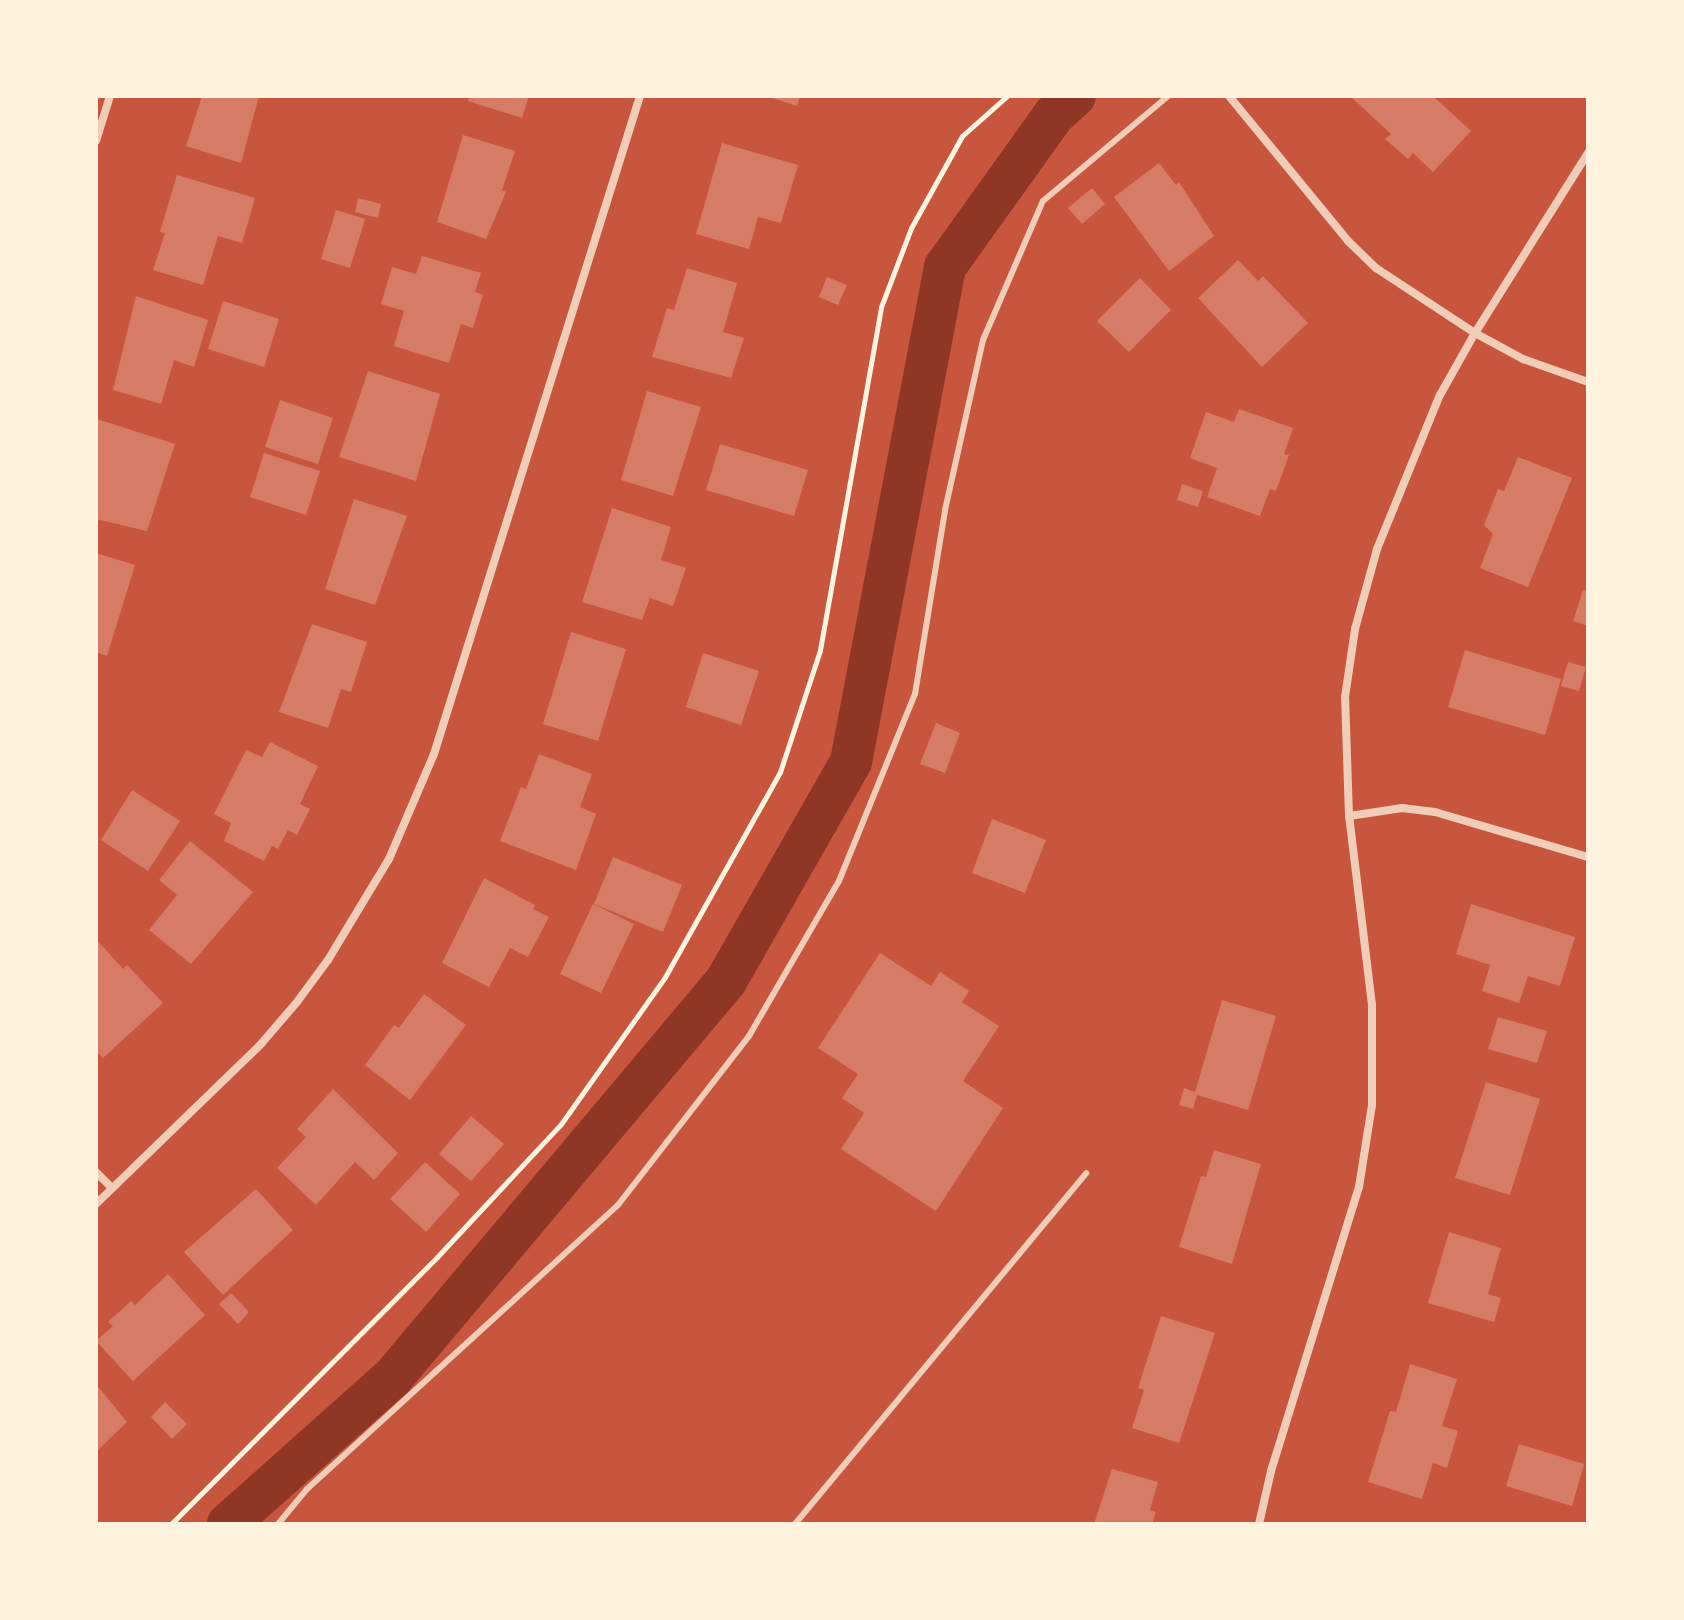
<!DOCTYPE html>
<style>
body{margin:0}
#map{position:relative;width:1684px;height:1620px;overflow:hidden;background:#c8553d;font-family:"Exo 2",sans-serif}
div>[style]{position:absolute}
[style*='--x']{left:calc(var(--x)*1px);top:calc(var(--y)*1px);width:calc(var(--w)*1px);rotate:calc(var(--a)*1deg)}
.canal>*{height:42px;margin:-21px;padding:0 21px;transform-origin:21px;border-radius:21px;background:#8f3625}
.building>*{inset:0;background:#d67c66}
.path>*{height:5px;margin:-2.5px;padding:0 2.5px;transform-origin:2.5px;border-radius:2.5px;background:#fff3e0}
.service>*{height:6px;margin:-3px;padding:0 3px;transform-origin:3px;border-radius:3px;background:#f1ccb7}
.minor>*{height:8px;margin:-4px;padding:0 4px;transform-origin:4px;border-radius:4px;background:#f1ccb7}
span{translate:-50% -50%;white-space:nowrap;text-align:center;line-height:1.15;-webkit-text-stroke:6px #fff3e0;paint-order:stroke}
.frame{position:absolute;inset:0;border:98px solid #fff3e0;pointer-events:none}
</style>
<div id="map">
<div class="canal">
<div style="--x:228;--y:1524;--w:221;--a:-41.7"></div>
<div style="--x:393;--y:1377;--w:517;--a:-49.94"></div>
<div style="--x:726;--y:981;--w:252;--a:-60.3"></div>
<div style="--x:851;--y:762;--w:504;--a:-79.25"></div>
<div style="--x:945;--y:267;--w:187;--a:-54.4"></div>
<div style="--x:1054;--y:115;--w:28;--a:-42"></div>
</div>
<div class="building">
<div style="clip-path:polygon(202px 96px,259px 96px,241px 163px,186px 146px)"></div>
<div style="clip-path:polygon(470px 96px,529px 96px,522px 118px,468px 101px)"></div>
<div style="clip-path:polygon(766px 96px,800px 96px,797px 106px)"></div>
<div style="clip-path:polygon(1350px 96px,1433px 96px,1471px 131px,1433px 172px,1413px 153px,1408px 159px,1385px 139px,1391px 134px)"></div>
<div style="clip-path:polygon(463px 135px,515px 151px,502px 190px,506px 192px,486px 239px,437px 222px)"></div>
<div style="clip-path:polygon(722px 143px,798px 165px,781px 223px,758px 217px,749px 249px,696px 234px)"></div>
<div style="clip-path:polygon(1159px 163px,1176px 185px,1179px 182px,1214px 236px,1169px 271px,1114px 197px)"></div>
<div style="clip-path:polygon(177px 175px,255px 198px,242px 243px,218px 236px,203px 285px,153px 270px,165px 233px,160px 232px)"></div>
<div style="clip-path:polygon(1092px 188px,1105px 204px,1082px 224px,1068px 208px)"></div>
<div style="clip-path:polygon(358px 198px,381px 204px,378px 218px,355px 212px)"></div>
<div style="clip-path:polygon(336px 210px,365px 219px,350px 268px,321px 259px)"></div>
<div style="clip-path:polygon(422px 256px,481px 273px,475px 292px,483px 295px,473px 328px,461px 324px,449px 363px,394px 346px,404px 311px,381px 304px,392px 267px,416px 274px)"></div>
<div style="clip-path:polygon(1238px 260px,1258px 281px,1263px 276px,1308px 323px,1262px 367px,1198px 298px)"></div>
<div style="clip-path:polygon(687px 268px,737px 283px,723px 332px,744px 338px,731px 378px,652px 357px,667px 308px,674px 310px)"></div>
<div style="clip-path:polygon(827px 277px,847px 285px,838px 305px,819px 297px)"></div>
<div style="clip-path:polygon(1140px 278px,1171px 310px,1129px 352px,1097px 321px)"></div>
<div style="clip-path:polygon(136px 296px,208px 320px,194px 367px,174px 360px,161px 404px,113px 390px)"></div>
<div style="clip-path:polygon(223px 301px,279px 319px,264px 367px,208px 349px)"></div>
<div style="clip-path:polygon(368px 371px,440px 394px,416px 481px,339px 457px)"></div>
<div style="clip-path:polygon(647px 391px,701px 407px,673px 496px,621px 480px)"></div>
<div style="clip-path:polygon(280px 400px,333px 418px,318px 464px,265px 447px)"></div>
<div style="clip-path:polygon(1239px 409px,1293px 428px,1284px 454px,1289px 455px,1276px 491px,1270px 489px,1260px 516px,1207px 497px,1217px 468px,1190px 458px,1206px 412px,1234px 422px)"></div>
<div style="clip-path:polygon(97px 419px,175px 444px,147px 531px,96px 519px)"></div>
<div style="clip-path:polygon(720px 444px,808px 470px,794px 516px,706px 490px)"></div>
<div style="clip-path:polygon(264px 453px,320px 471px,306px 515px,250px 497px)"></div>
<div style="clip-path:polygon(1518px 457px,1572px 478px,1528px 587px,1480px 568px,1493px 534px,1484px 525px,1498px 489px,1504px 491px)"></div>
<div style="clip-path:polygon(1182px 484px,1203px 491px,1198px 507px,1177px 500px)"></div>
<div style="clip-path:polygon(354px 499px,407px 516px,375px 605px,325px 589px)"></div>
<div style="clip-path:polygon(612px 508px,671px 527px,661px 560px,686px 568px,673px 606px,650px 598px,642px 620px,582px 602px)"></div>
<div style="clip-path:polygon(96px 553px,135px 565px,107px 656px,96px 652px)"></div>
<div style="clip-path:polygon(1583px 590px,1588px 591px,1588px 626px,1573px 621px)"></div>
<div style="clip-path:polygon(312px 624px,367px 642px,351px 692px,341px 689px,328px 728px,279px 712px)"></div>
<div style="clip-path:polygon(571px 632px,626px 649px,598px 741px,543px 724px)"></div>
<div style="clip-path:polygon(1465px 650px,1561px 679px,1545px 735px,1448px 707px)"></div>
<div style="clip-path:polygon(703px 653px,759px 671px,741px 725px,686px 707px)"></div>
<div style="clip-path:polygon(1568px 662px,1586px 667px,1579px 691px,1561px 686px)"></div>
<div style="clip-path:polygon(936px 723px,960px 733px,945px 773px,920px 764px)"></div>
<div style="clip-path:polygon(270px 742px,318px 766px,300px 804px,310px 809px,297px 835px,288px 830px,278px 849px,272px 846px,264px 861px,224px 841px,231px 823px,214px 814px,246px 750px,262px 757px)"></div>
<div style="clip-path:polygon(539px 754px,592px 774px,580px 807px,596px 814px,576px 870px,500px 841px,521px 787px,526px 789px)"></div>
<div style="clip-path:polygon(132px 790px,180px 821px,148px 871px,101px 840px)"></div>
<div style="clip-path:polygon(992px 819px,1046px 840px,1025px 893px,972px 873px)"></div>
<div style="clip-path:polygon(190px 841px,253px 892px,191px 964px,149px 930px,177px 895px,159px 880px)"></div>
<div style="clip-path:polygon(613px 857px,682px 885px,663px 932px,594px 904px)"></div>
<div style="clip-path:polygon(484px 878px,535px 905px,533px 909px,549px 917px,528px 957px,510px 948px,489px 987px,442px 963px)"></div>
<div style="clip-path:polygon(593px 904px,634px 924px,601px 993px,560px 974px)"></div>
<div style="clip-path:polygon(1471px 904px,1575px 937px,1560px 986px,1528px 976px,1519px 1003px,1482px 991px,1490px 965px,1456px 954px)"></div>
<div style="clip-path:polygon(96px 939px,123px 969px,127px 965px,163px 1003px,103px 1058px,96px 1051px)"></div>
<div style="clip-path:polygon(880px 953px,931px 986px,940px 972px,969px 991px,962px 1002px,999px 1026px,963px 1081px,1003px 1108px,936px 1211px,841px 1149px,864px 1113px,842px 1098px,858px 1074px,818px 1048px)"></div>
<div style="clip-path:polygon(424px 994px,466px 1025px,410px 1100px,365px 1065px,394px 1025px,399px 1028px)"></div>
<div style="clip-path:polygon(1222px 1000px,1276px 1016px,1248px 1110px,1197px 1095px,1193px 1109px,1179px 1105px,1184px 1088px,1195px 1092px)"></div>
<div style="clip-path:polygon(1498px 1017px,1547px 1031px,1537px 1063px,1488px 1049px)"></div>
<div style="clip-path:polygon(1486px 1082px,1540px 1099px,1510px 1195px,1455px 1178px)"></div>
<div style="clip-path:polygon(333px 1089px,398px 1153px,374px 1180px,355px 1162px,316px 1205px,277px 1168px,306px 1137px,297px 1129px)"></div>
<div style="clip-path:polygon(471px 1116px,504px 1144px,471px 1181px,439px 1154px)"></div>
<div style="clip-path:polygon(1214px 1150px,1261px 1164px,1232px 1264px,1179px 1247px,1201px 1176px,1206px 1177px)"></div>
<div style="clip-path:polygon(425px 1162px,460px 1194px,426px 1232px,390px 1199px)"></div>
<div style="clip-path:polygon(256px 1189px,293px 1230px,223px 1295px,184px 1252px)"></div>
<div style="clip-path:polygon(1449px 1232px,1501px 1248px,1488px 1294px,1501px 1298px,1494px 1322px,1428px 1303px)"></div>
<div style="clip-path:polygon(168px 1274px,205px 1315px,133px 1381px,96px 1341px,113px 1326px,108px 1322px,131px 1301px,135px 1305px)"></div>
<div style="clip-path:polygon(231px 1293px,249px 1312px,238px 1324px,219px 1304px)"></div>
<div style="clip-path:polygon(1161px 1316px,1215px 1333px,1179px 1443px,1132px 1428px,1144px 1390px,1138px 1388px)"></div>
<div style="clip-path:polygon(1410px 1364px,1457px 1379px,1442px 1426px,1458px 1431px,1447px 1468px,1433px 1463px,1422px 1499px,1368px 1482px,1390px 1411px,1396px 1412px)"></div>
<div style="clip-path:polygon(96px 1384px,127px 1422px,96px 1452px)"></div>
<div style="clip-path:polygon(165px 1402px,187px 1424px,172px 1439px,151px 1417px)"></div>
<div style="clip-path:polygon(1519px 1444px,1584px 1464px,1572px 1506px,1506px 1486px)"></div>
<div style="clip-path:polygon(1112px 1469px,1158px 1482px,1150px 1510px,1156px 1512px,1152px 1524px,1094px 1524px)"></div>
</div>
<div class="path">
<div style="--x:171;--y:1524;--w:377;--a:-45.1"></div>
<div style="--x:437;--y:1257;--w:182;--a:-47"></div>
<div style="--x:561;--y:1124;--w:180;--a:-54.7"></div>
<div style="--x:665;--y:977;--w:235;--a:-60.7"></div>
<div style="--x:780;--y:772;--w:128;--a:-71.8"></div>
<div style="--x:820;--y:650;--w:348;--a:-79.9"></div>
<div style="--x:881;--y:307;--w:85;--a:-69.2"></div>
<div style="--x:911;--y:228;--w:105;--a:-61"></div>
<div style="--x:962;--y:136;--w:60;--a:-41.6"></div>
</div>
<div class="service">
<div style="--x:278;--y:1524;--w:45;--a:-50.4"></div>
<div style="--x:307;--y:1489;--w:421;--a:-42.4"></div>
<div style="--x:618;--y:1205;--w:214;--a:-52.2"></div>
<div style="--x:749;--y:1036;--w:179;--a:-59.9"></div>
<div style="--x:839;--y:881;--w:202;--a:-67.9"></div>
<div style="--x:915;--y:694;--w:186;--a:-80.7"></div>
<div style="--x:945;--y:510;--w:174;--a:-77.4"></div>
<div style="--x:983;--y:340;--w:151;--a:-66.7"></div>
<div style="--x:1043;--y:201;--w:163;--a:-40"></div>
<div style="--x:795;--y:1524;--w:456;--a:-50.3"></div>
</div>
<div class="minor">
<div style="--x:1229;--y:96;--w:188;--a:50.6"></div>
<div style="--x:1348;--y:241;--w:39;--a:44"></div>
<div style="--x:1376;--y:268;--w:118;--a:33.3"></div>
<div style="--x:1475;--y:333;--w:55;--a:28.4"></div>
<div style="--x:1523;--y:359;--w:69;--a:19.5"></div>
<div style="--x:96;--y:141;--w:47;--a:-72.7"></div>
<div style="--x:1349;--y:816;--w:54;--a:-8.6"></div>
<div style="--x:1402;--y:808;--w:33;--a:7"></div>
<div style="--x:1435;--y:812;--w:159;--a:16.4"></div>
<div style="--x:96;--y:1172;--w:21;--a:45"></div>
<div style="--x:96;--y:1204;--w:230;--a:-44.1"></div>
<div style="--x:261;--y:1044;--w:55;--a:-49.4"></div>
<div style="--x:297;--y:1002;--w:52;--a:-53.6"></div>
<div style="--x:328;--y:960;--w:118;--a:-58.9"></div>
<div style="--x:389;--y:859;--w:114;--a:-66.8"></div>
<div style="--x:434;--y:754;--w:689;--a:-72.62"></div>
<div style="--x:1259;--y:1524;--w:54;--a:-77.2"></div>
<div style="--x:1271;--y:1471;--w:297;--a:-72.8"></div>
<div style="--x:1359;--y:1187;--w:83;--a:-81"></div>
<div style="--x:1372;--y:1105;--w:100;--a:-90"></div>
<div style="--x:1372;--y:1005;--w:190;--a:-96.9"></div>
<div style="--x:1349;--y:816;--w:119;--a:-91.9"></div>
<div style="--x:1345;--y:697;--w:69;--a:-81.6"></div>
<div style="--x:1355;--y:629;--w:83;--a:-74.6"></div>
<div style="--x:1377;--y:549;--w:166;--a:-67.8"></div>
<div style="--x:1440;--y:395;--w:71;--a:-60.6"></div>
<div style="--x:1475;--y:333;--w:213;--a:-57.9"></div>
</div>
<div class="frame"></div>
</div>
